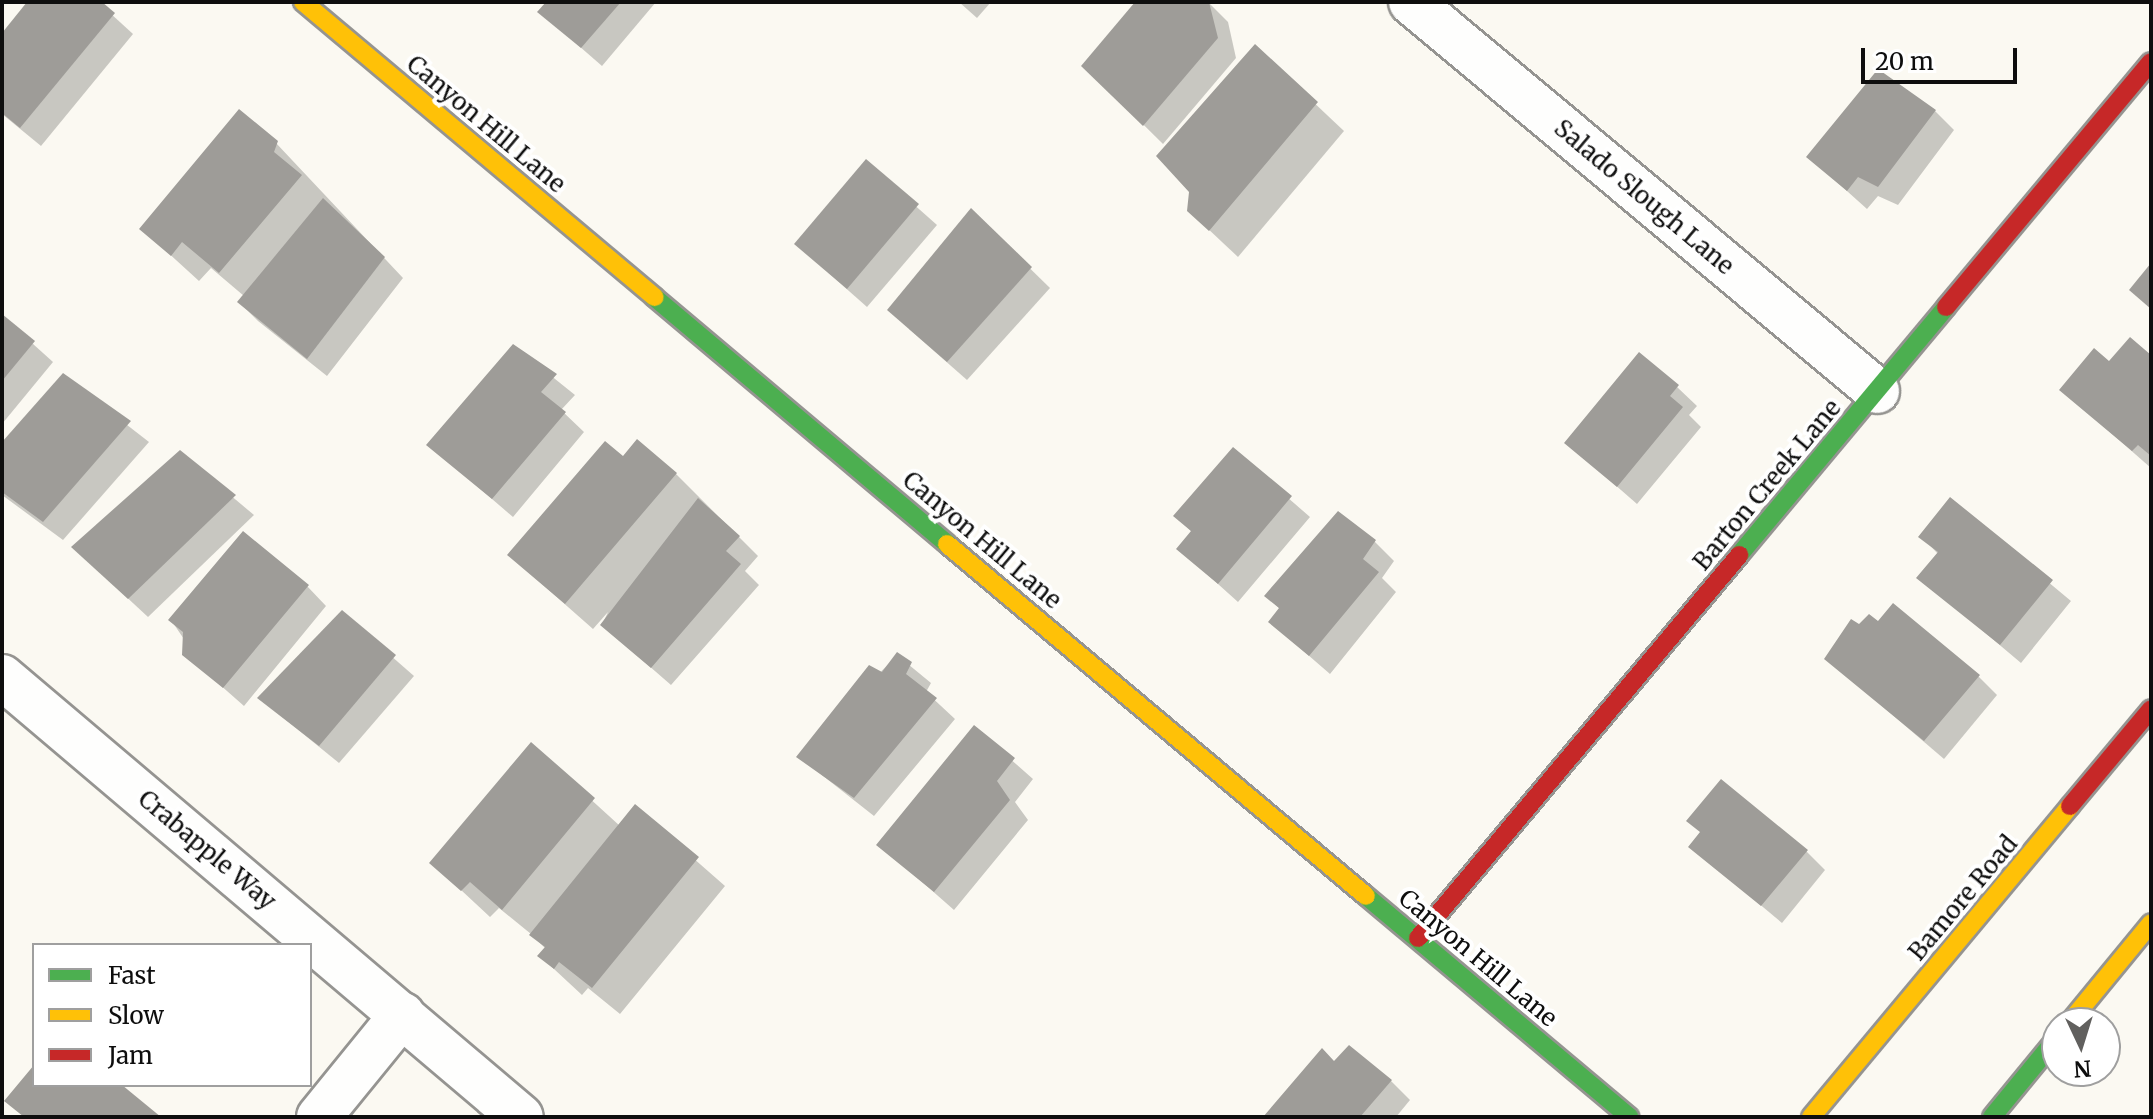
<!DOCTYPE html>
<style>
body{margin:0}
#map{position:relative;width:2153px;height:1119px;overflow:hidden;background:#fbf9f2;font-family:Merriweather,serif}
div>[style]{position:absolute}
[style*='--x']{left:calc(var(--x)*1px);top:calc(var(--y)*1px);width:calc(var(--w)*1px);rotate:calc(var(--a)*1deg)}
.shadow>*{inset:0;background:#0003}
.building>*{inset:0;background:#9e9c98}
.roads{filter:drop-shadow(2px 0 #959491) drop-shadow(-2px 0 #959491) drop-shadow(0 2px #959491) drop-shadow(0 -2px #959491)}
.street>*{height:44px;margin:-22px;padding:0 22px;transform-origin:22px;border-radius:22px;background:#fefefd}
.fast>*{height:18px;margin:-9px;padding:0 9px;transform-origin:9px;border-radius:9px;background:#4caf50}
.slow>*{height:18px;margin:-9px;padding:0 9px;transform-origin:9px;border-radius:9px;background:#ffc107}
.jam>*{height:18px;margin:-9px;padding:0 9px;transform-origin:9px;border-radius:9px;background:#c62828}
span{translate:-50% -50%;white-space:nowrap;text-align:center;line-height:1.15;-webkit-text-stroke:8px #fff;paint-order:stroke}
.street-label{font-size:24px;color:#0e0e0e}
.frame{position:absolute;inset:0;border:4px solid #0e0e0e;pointer-events:none}
.legend{position:absolute;left:32px;top:943px;width:280px;height:144px;box-sizing:border-box;background:#fff;border:2px solid #9f9f9f;margin:0;padding:10px 14px;list-style:none;font-size:24px;color:#0e0e0e}
.legend li{display:flex;align-items:center;gap:16px;height:40px}
.legend b{width:40px;border:2px solid #9f9f9f}
.north{position:absolute;left:2041px;top:1007px;width:80px;height:80px;box-sizing:border-box;background:#fff;border:2px solid #9f9f9f;border-radius:50%;rotate:176deg;font-size:22px;font-weight:700;line-height:32px;text-align:center;color:#0e0e0e}
.north::after{content:'';display:block;margin:auto;width:28px;height:36px;background:#61605e;clip-path:polygon(50% 0,100% 100%,50% 72%,0 100%)}
.scale{position:absolute;left:1861px;top:48px;width:156px;height:36px;box-sizing:border-box;border:4px solid #0e0e0e;border-top:0;padding-left:10px;font-size:24px;line-height:28px;white-space:nowrap;color:#0e0e0e;-webkit-text-stroke:6px #fff;paint-order:stroke}
</style>
<div id="map">
<div class="shadow">
<div style="clip-path:polygon(29px 2px,98px 2px,133px 34px,41px 146px,2px 114px,2px 36px)"></div>
<div style="clip-path:polygon(548px 2px,656px 2px,602px 66px,540px 12px)"></div>
<div style="clip-path:polygon(959px 2px,991px 2px,977px 18px)"></div>
<div style="clip-path:polygon(1137px 2px,1208px 2px,1228px 22px,1236px 58px,1163px 144px,1084px 66px)"></div>
<div style="clip-path:polygon(1255px 47px,1344px 131px,1238px 257px,1189px 211px)"></div>
<div style="clip-path:polygon(1935px 111px,1954px 130px,1898px 205px,1878px 196px,1867px 209px,1809px 157px)"></div>
<div style="clip-path:polygon(276px 143px,403px 278px,327px 376px,258px 321px,239px 302px,244px 296px,211px 268px,199px 281px,142px 229px)"></div>
<div style="clip-path:polygon(866px 162px,937px 225px,867px 307px,796px 244px)"></div>
<div style="clip-path:polygon(971px 211px,1050px 288px,967px 380px,909px 329px)"></div>
<div style="clip-path:polygon(2px 316px,53px 362px,2px 424px)"></div>
<div style="clip-path:polygon(514px 346px,575px 395px,561px 410px,584px 432px,513px 517px,429px 445px)"></div>
<div style="clip-path:polygon(2151px 355px,2151px 468px,2062px 390px,2110px 364px)"></div>
<div style="clip-path:polygon(64px 376px,149px 442px,63px 540px,2px 495px,2px 445px)"></div>
<div style="clip-path:polygon(1677px 387px,1697px 406px,1689px 415px,1701px 427px,1637px 504px,1566px 442px)"></div>
<div style="clip-path:polygon(1233px 450px,1310px 517px,1238px 602px,1179px 549px,1192px 532px,1176px 516px)"></div>
<div style="clip-path:polygon(180px 453px,254px 515px,148px 617px,93px 566px)"></div>
<div style="clip-path:polygon(623px 459px,676px 474px,758px 556px,745px 571px,759px 585px,671px 685px,602px 625px,608px 612px,593px 629px,509px 555px)"></div>
<div style="clip-path:polygon(1950px 500px,2071px 601px,2021px 663px,1919px 577px,1938px 554px,1921px 536px)"></div>
<div style="clip-path:polygon(1374px 541px,1394px 561px,1382px 578px,1396px 592px,1330px 674px,1270px 622px,1281px 610px,1267px 596px)"></div>
<div style="clip-path:polygon(307px 586px,326px 606px,244px 706px,185px 654px,190px 648px,171px 620px)"></div>
<div style="clip-path:polygon(342px 613px,414px 676px,339px 763px,259px 698px)"></div>
<div style="clip-path:polygon(897px 655px,931px 683px,926px 692px,955px 719px,874px 816px,799px 757px)"></div>
<div style="clip-path:polygon(1826px 658px,1978px 676px,1997px 695px,1944px 759px)"></div>
<div style="clip-path:polygon(975px 728px,1033px 779px,1015px 802px,1028px 820px,954px 910px,879px 844px)"></div>
<div style="clip-path:polygon(531px 745px,620px 826px,635px 807px,725px 886px,620px 1014px,588px 988px,582px 995px,540px 956px,546px 949px,531px 934px,499px 908px,490px 917px,432px 863px)"></div>
<div style="clip-path:polygon(1691px 847px,1806px 851px,1825px 870px,1782px 923px)"></div>
<div style="clip-path:polygon(1391px 1081px,1410px 1100px,1396px 1117px,1265px 1117px)"></div>
</div>
<div class="building">
<div style="clip-path:polygon(27px 2px,102px 2px,115px 13px,20px 128px,2px 113px,2px 33px)"></div>
<div style="clip-path:polygon(546px 2px,621px 2px,581px 48px,537px 12px)"></div>
<div style="clip-path:polygon(1135px 2px,1209px 2px,1218px 38px,1143px 126px,1081px 66px)"></div>
<div style="clip-path:polygon(1255px 44px,1318px 102px,1209px 231px,1187px 211px,1189px 192px,1156px 156px)"></div>
<div style="clip-path:polygon(1878px 69px,1936px 110px,1878px 187px,1858px 177px,1847px 191px,1806px 157px)"></div>
<div style="clip-path:polygon(239px 109px,278px 141px,274px 152px,302px 175px,219px 273px,182px 242px,171px 256px,139px 229px)"></div>
<div style="clip-path:polygon(866px 159px,919px 204px,847px 289px,794px 244px)"></div>
<div style="clip-path:polygon(323px 198px,385px 257px,307px 359px,237px 302px)"></div>
<div style="clip-path:polygon(971px 208px,1032px 267px,947px 362px,887px 310px)"></div>
<div style="clip-path:polygon(2151px 263px,2151px 309px,2129px 290px)"></div>
<div style="clip-path:polygon(2px 314px,35px 341px,2px 381px)"></div>
<div style="clip-path:polygon(2130px 337px,2151px 355px,2151px 456px,2138px 445px,2132px 451px,2059px 390px,2094px 348px,2109px 361px)"></div>
<div style="clip-path:polygon(513px 344px,557px 374px,541px 392px,566px 412px,492px 499px,426px 445px)"></div>
<div style="clip-path:polygon(1639px 352px,1679px 385px,1670px 396px,1683px 407px,1617px 487px,1564px 443px)"></div>
<div style="clip-path:polygon(63px 373px,131px 421px,43px 522px,2px 492px,2px 442px)"></div>
<div style="clip-path:polygon(637px 439px,677px 473px,565px 604px,507px 555px,605px 441px,623px 456px)"></div>
<div style="clip-path:polygon(1233px 447px,1292px 496px,1218px 584px,1176px 549px,1191px 531px,1173px 516px)"></div>
<div style="clip-path:polygon(180px 450px,236px 495px,128px 599px,71px 547px)"></div>
<div style="clip-path:polygon(1950px 497px,2053px 580px,2000px 645px,1916px 578px,1938px 552px,1918px 537px)"></div>
<div style="clip-path:polygon(698px 498px,740px 536px,726px 551px,741px 564px,651px 668px,600px 625px)"></div>
<div style="clip-path:polygon(1338px 511px,1376px 540px,1363px 559px,1379px 572px,1309px 656px,1268px 622px,1279px 608px,1264px 596px)"></div>
<div style="clip-path:polygon(243px 531px,309px 585px,223px 688px,182px 655px,183px 632px,168px 620px)"></div>
<div style="clip-path:polygon(1893px 603px,1980px 675px,1924px 741px,1824px 659px,1851px 619px,1859px 624px,1869px 614px,1878px 621px)"></div>
<div style="clip-path:polygon(342px 610px,396px 655px,319px 746px,257px 698px)"></div>
<div style="clip-path:polygon(897px 652px,912px 662px,906px 674px,937px 698px,854px 798px,796px 757px,869px 665px,882px 672px)"></div>
<div style="clip-path:polygon(974px 725px,1015px 758px,997px 781px,1010px 800px,934px 892px,876px 845px)"></div>
<div style="clip-path:polygon(531px 742px,595px 798px,502px 910px,470px 882px,461px 891px,429px 863px)"></div>
<div style="clip-path:polygon(1721px 779px,1808px 850px,1761px 906px,1688px 847px,1700px 832px,1686px 821px)"></div>
<div style="clip-path:polygon(635px 804px,699px 857px,592px 988px,559px 962px,554px 969px,537px 956px,545px 947px,529px 935px)"></div>
<div style="clip-path:polygon(1349px 1045px,1392px 1080px,1360px 1117px,1263px 1117px,1322px 1048px,1334px 1061px)"></div>
<div style="clip-path:polygon(34px 1065px,34px 1085px,122px 1085px,161px 1117px,24px 1117px,4px 1101px)"></div>
</div>
<div class="roads">
<div class="street">
<div style="--x:1411;--y:2;--w:607;--a:39.85"></div>
<div style="--x:2;--y:677;--w:680;--a:40.29"></div>
<div style="--x:319;--y:1117;--w:132;--a:-50.9"></div>
</div>
<div class="fast">
<div style="--x:654;--y:297;--w:383;--a:40.1"></div>
<div style="--x:1739;--y:555;--w:323;--a:-50.1"></div>
<div style="--x:1366;--y:896;--w:344;--a:40"></div>
<div style="--x:1992;--y:1117;--w:102;--a:-50.6"></div>
</div>
<div class="slow">
<div style="--x:303;--y:2;--w:459;--a:40"></div>
<div style="--x:947;--y:544;--w:547;--a:40.03"></div>
<div style="--x:2069;--y:1023;--w:129;--a:-50.6"></div>
<div style="--x:1811;--y:1117;--w:405;--a:-50.2"></div>
</div>
<div class="jam">
<div style="--x:1946;--y:307;--w:319;--a:-50.1"></div>
<div style="--x:2070;--y:806;--w:126;--a:-50.1"></div>
<div style="--x:1418;--y:938;--w:500;--a:-50"></div>
</div>
</div>
<div class="street-label">
<span style="left:486px;top:124px;rotate:40deg">Canyon Hill Lane</span>
<span style="left:1644px;top:197px;rotate:40deg">Salado Slough Lane</span>
<span style="left:1767px;top:485px;rotate:-50deg">Barton Creek Lane</span>
<span style="left:982px;top:540px;rotate:40deg">Canyon Hill Lane</span>
<span style="left:207px;top:850px;rotate:40deg">Crabapple Way</span>
<span style="left:1963px;top:898px;rotate:-50deg">Bamore Road</span>
<span style="left:1478px;top:958px;rotate:40deg">Canyon Hill Lane</span>
</div>
<div class="frame"></div>
<ul class="legend">
<li><b style="height:10px;background:#4caf50"></b>Fast</li>
<li><b style="height:10px;background:#ffc107"></b>Slow</li>
<li><b style="height:10px;background:#c62828"></b>Jam</li>
</ul>
<div class="north">N</div>
<div class="scale">20 m</div>
</div>
